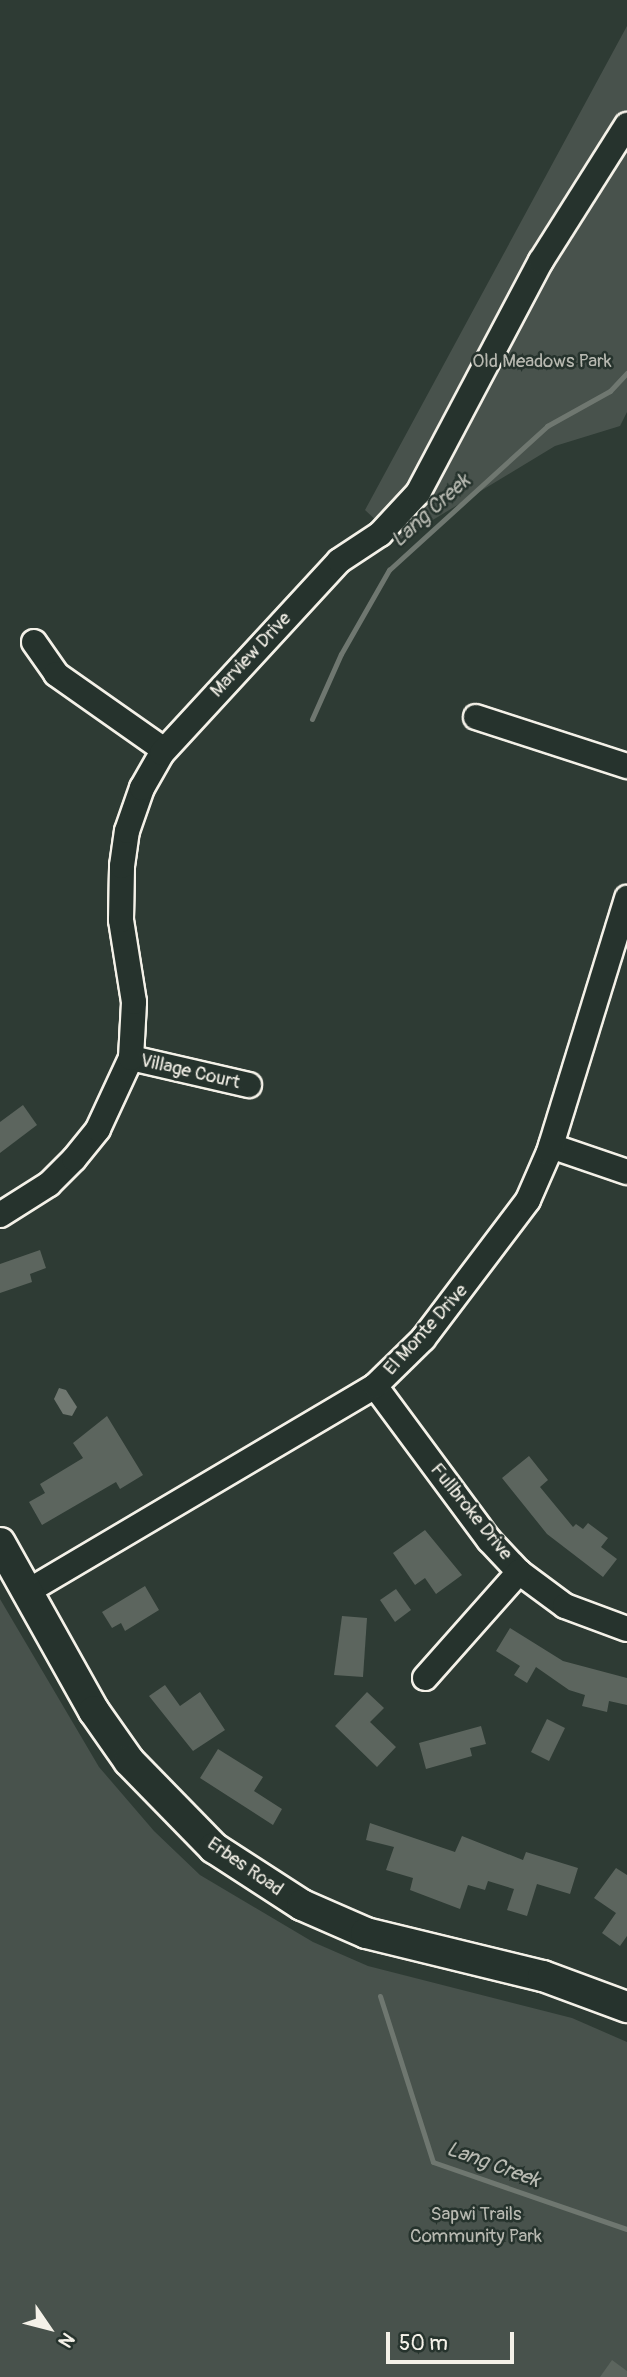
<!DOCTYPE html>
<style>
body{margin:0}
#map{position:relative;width:627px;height:2377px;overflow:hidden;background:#2e3b34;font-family:Pangolin,sans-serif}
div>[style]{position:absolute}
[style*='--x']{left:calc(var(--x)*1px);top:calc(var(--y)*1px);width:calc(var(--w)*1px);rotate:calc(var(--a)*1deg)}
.green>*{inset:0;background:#48524c}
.water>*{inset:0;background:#6f7770}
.stream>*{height:5px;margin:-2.5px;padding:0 2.5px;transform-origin:2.5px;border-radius:2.5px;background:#6f7770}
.building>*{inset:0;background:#5c655e}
.roads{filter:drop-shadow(2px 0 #f4f1e8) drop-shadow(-2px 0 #f4f1e8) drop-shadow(0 2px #f4f1e8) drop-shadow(0 -2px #f4f1e8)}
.minor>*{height:24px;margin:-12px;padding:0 12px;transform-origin:12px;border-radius:12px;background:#26332d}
.major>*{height:30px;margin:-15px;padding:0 15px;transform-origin:15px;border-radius:15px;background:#26332d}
span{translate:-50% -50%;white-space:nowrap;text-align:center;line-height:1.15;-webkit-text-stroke:5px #26332d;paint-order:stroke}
.park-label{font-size:19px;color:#b8b9b1}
.street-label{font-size:19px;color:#f4f1e8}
.water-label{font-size:21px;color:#b8bab2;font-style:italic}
.north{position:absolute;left:14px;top:2293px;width:70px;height:70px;-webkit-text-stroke:5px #26332d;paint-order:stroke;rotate:125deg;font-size:19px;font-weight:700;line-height:28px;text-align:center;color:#f4f1e8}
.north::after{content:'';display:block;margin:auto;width:24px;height:32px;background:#f4f1e8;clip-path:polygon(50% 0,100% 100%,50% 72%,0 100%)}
.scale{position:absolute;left:386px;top:2332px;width:128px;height:32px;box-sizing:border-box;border:4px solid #f4f1e8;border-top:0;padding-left:9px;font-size:21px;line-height:24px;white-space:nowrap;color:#f4f1e8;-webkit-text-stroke:5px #26332d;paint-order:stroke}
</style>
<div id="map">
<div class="green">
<div style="clip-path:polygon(627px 26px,627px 412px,620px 426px,555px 446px,398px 541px,365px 510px)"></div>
<div style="clip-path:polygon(0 1599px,99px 1767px,154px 1831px,200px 1875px,313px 1942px,368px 1966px,572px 2018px,627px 2042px,627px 2377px,0 2377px)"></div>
</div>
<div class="water">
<div style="clip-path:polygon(59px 1388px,66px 1390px,77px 1407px,72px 1416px,63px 1414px,54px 1399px)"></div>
</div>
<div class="stream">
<div style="--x:312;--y:719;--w:71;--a:-66"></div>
<div style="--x:341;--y:654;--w:97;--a:-60.3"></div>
<div style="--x:389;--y:570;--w:214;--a:-42.3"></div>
<div style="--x:547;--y:426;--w:72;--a:-29.1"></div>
<div style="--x:610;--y:391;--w:25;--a:-47"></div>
<div style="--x:380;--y:1996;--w:174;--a:72.3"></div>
<div style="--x:433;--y:2162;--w:205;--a:19.1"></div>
</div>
<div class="building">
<div style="clip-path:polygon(23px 1105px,37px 1125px,0 1153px,0 1122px)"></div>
<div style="clip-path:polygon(40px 1250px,46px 1268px,30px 1274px,32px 1282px,0 1293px,0 1264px)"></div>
<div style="clip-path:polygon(107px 1416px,143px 1475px,120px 1489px,116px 1482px,42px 1525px,29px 1502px,45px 1493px,40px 1484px,83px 1458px,73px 1443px)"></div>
<div style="clip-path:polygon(529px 1456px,548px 1480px,540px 1487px,573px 1527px,576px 1524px,583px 1529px,588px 1523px,608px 1538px,601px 1547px,617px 1559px,603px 1577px,547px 1534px,502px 1478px)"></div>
<div style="clip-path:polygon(425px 1530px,462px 1575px,436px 1594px,425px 1578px,415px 1585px,393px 1553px)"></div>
<div style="clip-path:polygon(145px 1586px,159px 1610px,125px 1631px,121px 1623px,112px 1628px,102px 1612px)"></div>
<div style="clip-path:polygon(396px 1589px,411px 1610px,395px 1622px,380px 1600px)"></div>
<div style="clip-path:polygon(342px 1616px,367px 1618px,363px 1677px,334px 1675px)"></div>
<div style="clip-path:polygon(510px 1628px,563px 1661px,627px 1678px,627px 1705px,609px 1701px,607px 1712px,582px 1706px,585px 1695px,569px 1690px,536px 1667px,527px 1683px,514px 1675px,520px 1666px,496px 1651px)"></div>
<div style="clip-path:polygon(165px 1685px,180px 1706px,200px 1692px,225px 1730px,193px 1751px,149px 1696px)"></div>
<div style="clip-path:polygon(367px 1692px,384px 1708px,370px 1722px,396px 1747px,377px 1767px,335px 1726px)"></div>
<div style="clip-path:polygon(547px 1719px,565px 1728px,549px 1761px,531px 1752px)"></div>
<div style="clip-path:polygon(481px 1726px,486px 1744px,470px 1748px,472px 1756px,426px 1769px,419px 1743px)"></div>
<div style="clip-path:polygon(218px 1749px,263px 1777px,254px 1791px,282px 1809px,273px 1825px,200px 1778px)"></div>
<div style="clip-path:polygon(370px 1823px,455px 1852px,462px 1836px,523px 1860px,526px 1852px,578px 1868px,570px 1894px,537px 1884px,527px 1916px,507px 1910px,514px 1889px,488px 1881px,485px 1890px,468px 1885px,460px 1909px,410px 1890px,413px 1878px,386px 1870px,394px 1847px,366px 1840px)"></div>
<div style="clip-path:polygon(616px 1868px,627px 1875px,627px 1936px,620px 1946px,602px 1933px,616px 1913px,594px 1898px)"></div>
<div style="clip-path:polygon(612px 2360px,627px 2371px,627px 2377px,600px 2377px)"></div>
</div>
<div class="roads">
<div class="minor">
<div style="--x:34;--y:642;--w:39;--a:55"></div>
<div style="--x:56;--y:674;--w:132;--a:35.1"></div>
<div style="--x:476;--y:717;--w:159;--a:18"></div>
<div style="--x:131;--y:1058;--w:121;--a:12.9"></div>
<div style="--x:551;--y:1146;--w:80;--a:18.9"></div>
<div style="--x:0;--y:1215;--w:58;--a:-32.3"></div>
<div style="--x:49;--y:1184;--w:35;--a:-45"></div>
<div style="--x:74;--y:1159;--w:38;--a:-51"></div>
<div style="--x:98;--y:1129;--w:78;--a:-65.1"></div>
<div style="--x:131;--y:1058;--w:56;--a:-86.9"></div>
<div style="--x:134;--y:1002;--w:83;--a:-99"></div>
<div style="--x:121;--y:920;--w:54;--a:-88.9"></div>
<div style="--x:122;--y:866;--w:35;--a:-82"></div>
<div style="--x:127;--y:831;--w:46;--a:-70.8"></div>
<div style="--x:142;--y:788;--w:40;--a:-60.3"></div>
<div style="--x:162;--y:753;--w:261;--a:-47.3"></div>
<div style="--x:339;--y:561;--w:49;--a:-33.4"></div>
<div style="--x:380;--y:534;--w:56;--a:-47.2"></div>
<div style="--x:418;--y:493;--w:263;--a:-62.1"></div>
<div style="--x:541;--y:261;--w:161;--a:-57.7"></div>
<div style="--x:375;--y:1386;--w:192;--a:53.5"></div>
<div style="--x:489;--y:1540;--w:44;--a:46.8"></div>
<div style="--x:519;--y:1572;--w:57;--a:36.5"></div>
<div style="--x:565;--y:1606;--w:66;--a:20.4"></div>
<div style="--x:25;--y:1593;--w:407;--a:-30.6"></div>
<div style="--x:375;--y:1386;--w:67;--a:-44.4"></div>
<div style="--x:423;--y:1339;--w:174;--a:-52.9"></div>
<div style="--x:528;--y:1200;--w:52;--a:-66.4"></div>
<div style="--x:549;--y:1152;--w:266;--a:-72.9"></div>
<div style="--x:425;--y:1678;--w:142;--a:-48.4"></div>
</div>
<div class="major">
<div style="--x:0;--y:1543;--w:193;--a:60.8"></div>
<div style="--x:94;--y:1711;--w:61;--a:55"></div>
<div style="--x:129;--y:1761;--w:122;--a:45.7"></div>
<div style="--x:214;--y:1848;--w:105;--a:32.9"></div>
<div style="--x:302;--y:1905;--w:70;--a:23.6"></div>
<div style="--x:366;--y:1933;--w:182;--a:13.7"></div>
<div style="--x:543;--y:1976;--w:90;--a:20.3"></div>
</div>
</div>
<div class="park-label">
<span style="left:542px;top:362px">Old Meadows Park</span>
<span style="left:476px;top:2226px">Sapwi Trails<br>Community Park</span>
</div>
<div class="street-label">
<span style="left:251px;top:655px;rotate:-47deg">Marview Drive</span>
<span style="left:190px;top:1072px;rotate:13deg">Village Court</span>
<span style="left:426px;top:1330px;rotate:-48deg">El Monte Drive</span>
<span style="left:471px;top:1512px;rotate:51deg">Fullbroke Drive</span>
<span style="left:245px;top:1867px;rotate:35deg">Erbes Road</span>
</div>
<div class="water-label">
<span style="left:431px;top:511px;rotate:-42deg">Lang Creek</span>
<span style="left:493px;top:2165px;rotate:20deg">Lang Creek</span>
</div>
<div class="north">N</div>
<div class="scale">50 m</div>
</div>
